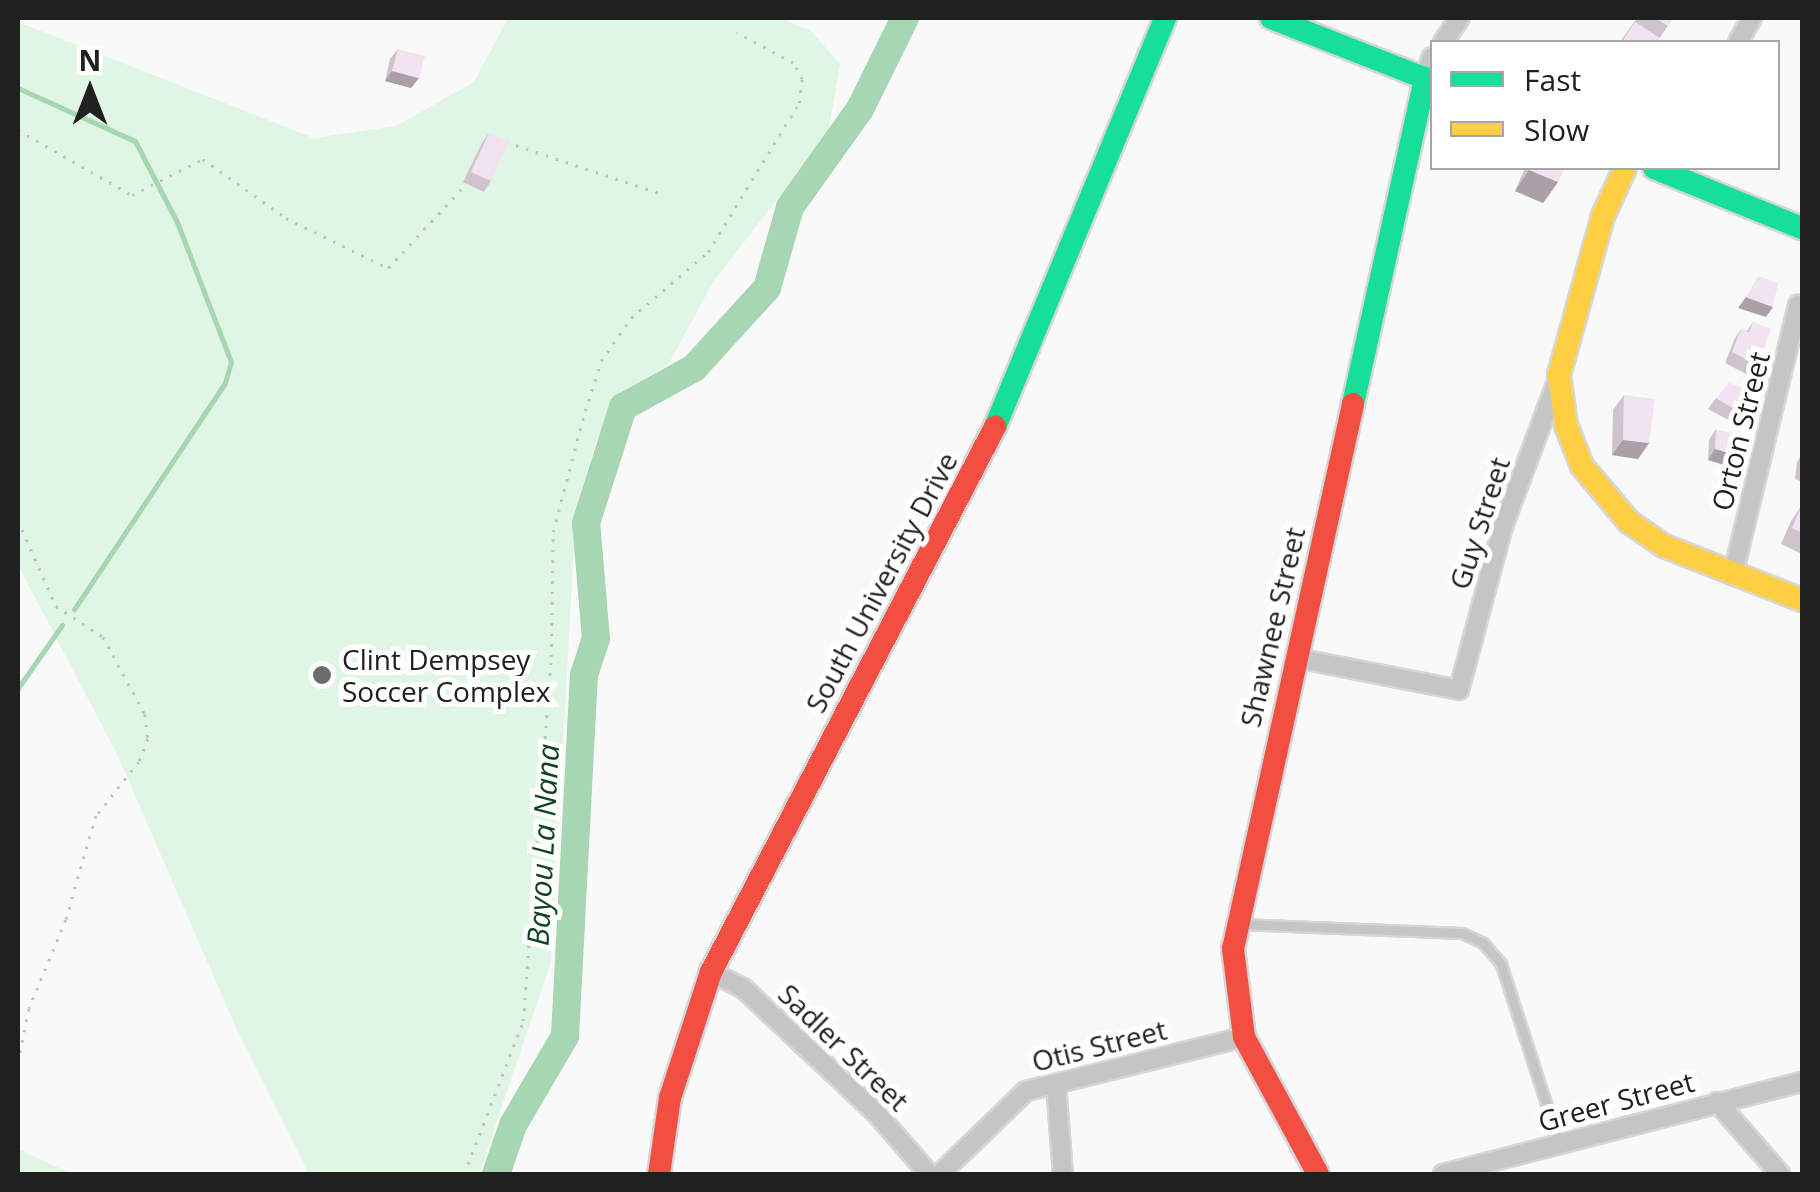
<!DOCTYPE html>
<style>
body{margin:0}
#map{position:relative;width:1820px;height:1192px;overflow:hidden;background:#faf9fa;font-family:"Open Sans",sans-serif}
div>[style]{position:absolute}
[style*='--x']{left:calc(var(--x)*1px);top:calc(var(--y)*1px);width:calc(var(--w)*1px);rotate:calc(var(--a)*1deg)}
.green>*{inset:0;background:#def6e3}
.stream>*{height:5px;margin:-2.5px;padding:0 2.5px;transform-origin:2.5px;border-radius:2.5px;background:#a6d6b2}
.river>*{height:28px;margin:-14px;padding:0 14px;transform-origin:14px;border-radius:14px;background:#a6d6b2}
.path>*{height:2.5px;margin-top:-1.25px;transform-origin:0;background:repeating-linear-gradient(90deg,#c3c2c3 0 2.5px,transparent 0 10.5px)}
.roads{filter:drop-shadow(2px 0 #d7d6d7) drop-shadow(-2px 0 #d7d6d7) drop-shadow(0 2px #d7d6d7) drop-shadow(0 -2px #d7d6d7)}
.lane>*{height:9px;margin:-4.5px;padding:0 4.5px;transform-origin:4.5px;border-radius:4.5px;background:#c6c5c6}
.street>*{height:18px;margin:-9px;padding:0 9px;transform-origin:9px;border-radius:9px;background:#c6c5c6}
.fast>*{height:22px;margin:-11px;padding:0 11px;transform-origin:11px;border-radius:11px;background:#16e098}
.slow>*{height:22px;margin:-11px;padding:0 11px;transform-origin:11px;border-radius:11px;background:#ffcf43}
.jam>*{height:22px;margin:-11px;padding:0 11px;transform-origin:11px;border-radius:11px;background:#f24e42}
.wall>*{inset:0;background:#cfc4ce}
.shaded-wall>*{inset:0;background:#a9a0a8}
.building>*{inset:0;background:#f1e4f0}
.dots>*{width:28px;height:28px;translate:-50% -50%;box-sizing:border-box;border:5px solid #fff;border-radius:50%}
span{translate:-50% -50%;white-space:nowrap;text-align:center;line-height:1.15;-webkit-text-stroke:10px #fff;paint-order:stroke}
.street-label{font-size:28px;color:#212021}
.poi-label{font-size:28px;color:#212021}
.left{translate:0 -50%;text-align:left}
.water-label{font-size:30px;color:#0e4221;font-style:italic}
.frame{position:absolute;inset:0;border:20px solid #212021;pointer-events:none}
.legend{position:absolute;left:1430px;top:40px;width:350px;height:130px;box-sizing:border-box;background:#fff;border:2px solid #a6a6a6;margin:0;padding:12px 18px;list-style:none;font-size:30px;color:#212021}
.legend li{display:flex;align-items:center;gap:20px;height:50px}
.legend b{width:50px;border:2px solid #a6a6a6}
.north{position:absolute;left:40px;top:40px;width:100px;height:100px;-webkit-text-stroke:8px #fff;paint-order:stroke;rotate:0deg;font-size:28px;font-weight:700;line-height:40px;text-align:center;color:#212021}
.north::after{content:'';display:block;margin:auto;width:35px;height:45px;background:#212021;clip-path:polygon(50% 0,100% 100%,50% 72%,0 100%)}
</style>
<div id="map">
<div class="green">
<div style="clip-path:polygon(508px 18px,779px 18px,810px 30px,840px 64px,828px 134px,713px 282px,668px 365px,617px 394px,597px 439px,576px 507px,551px 962px,479px 1174px,309px 1174px,237px 1030px,117px 754px,18px 565px,18px 22px,314px 138px,396px 126px,474px 82px)"></div>
<div style="clip-path:polygon(18px 1149px,72px 1174px,18px 1174px)"></div>
</div>
<div class="stream">
<div style="--x:18;--y:88;--w:128;--a:24.4"></div>
<div style="--x:135;--y:141;--w:91;--a:62.6"></div>
<div style="--x:177;--y:222;--w:150;--a:68.9"></div>
<div style="--x:231;--y:362;--w:22;--a:106"></div>
<div style="--x:225;--y:383;--w:272;--a:123.7"></div>
<div style="--x:18;--y:688;--w:77;--a:-55.1"></div>
</div>
<div class="river">
<div style="--x:496;--y:1174;--w:52;--a:-70.9"></div>
<div style="--x:513;--y:1125;--w:103;--a:-59.7"></div>
<div style="--x:565;--y:1036;--w:361;--a:-87"></div>
<div style="--x:584;--y:675;--w:38;--a:-72"></div>
<div style="--x:596;--y:639;--w:116;--a:-94.9"></div>
<div style="--x:586;--y:523;--w:122;--a:-72.3"></div>
<div style="--x:623;--y:407;--w:81;--a:-28.8"></div>
<div style="--x:694;--y:368;--w:108;--a:-47.6"></div>
<div style="--x:767;--y:288;--w:84;--a:-74.1"></div>
<div style="--x:790;--y:207;--w:120;--a:-54.5"></div>
<div style="--x:860;--y:109;--w:102;--a:-63.7"></div>
</div>
<div class="path">
<div style="--x:18;--y:130;--w:131;--a:29.7"></div>
<div style="--x:132;--y:195;--w:80;--a:-26.9"></div>
<div style="--x:203;--y:159;--w:102;--a:35.4"></div>
<div style="--x:286;--y:218;--w:114;--a:26.1"></div>
<div style="--x:388;--y:268;--w:113;--a:-47.1"></div>
<div style="--x:506;--y:142;--w:168;--a:18.4"></div>
<div style="--x:18;--y:520;--w:94;--a:66.2"></div>
<div style="--x:56;--y:606;--w:56;--a:33.4"></div>
<div style="--x:103;--y:637;--w:88;--a:61.4"></div>
<div style="--x:145;--y:714;--w:25;--a:83"></div>
<div style="--x:148;--y:739;--w:25;--a:111"></div>
<div style="--x:139;--y:762;--w:69;--a:128.5"></div>
<div style="--x:96;--y:816;--w:108;--a:106.1"></div>
<div style="--x:66;--y:920;--w:96;--a:112.6"></div>
<div style="--x:29;--y:1009;--w:55;--a:101.5"></div>
<div style="--x:464;--y:1174;--w:164;--a:-68.9"></div>
<div style="--x:523;--y:1021;--w:365;--a:-85.6"></div>
<div style="--x:551;--y:657;--w:125;--a:-89.1"></div>
<div style="--x:553;--y:532;--w:125;--a:-75.2"></div>
<div style="--x:585;--y:411;--w:52;--a:-72.3"></div>
<div style="--x:601;--y:361;--w:52;--a:-55.1"></div>
<div style="--x:631;--y:318;--w:101;--a:-40.6"></div>
<div style="--x:708;--y:252;--w:175;--a:-58.6"></div>
<div style="--x:799;--y:103;--w:24;--a:-83"></div>
<div style="--x:802;--y:79;--w:18;--a:-119"></div>
<div style="--x:793;--y:63;--w:64;--a:-151.8"></div>
</div>
<div class="roads">
<div class="lane">
<div style="--x:1239;--y:924;--w:223;--a:2.3"></div>
<div style="--x:1462;--y:933;--w:23;--a:25"></div>
<div style="--x:1483;--y:943;--w:28;--a:49"></div>
<div style="--x:1501;--y:964;--w:189;--a:72.1"></div>
</div>
<div class="street">
<div style="--x:1443;--y:42;--w:29;--a:-55"></div>
<div style="--x:1738;--y:42;--w:28;--a:-60"></div>
<div style="--x:1425;--y:78;--w:22;--a:-72"></div>
<div style="--x:1734;--y:570;--w:273;--a:-76.4"></div>
<div style="--x:1296;--y:658;--w:166;--a:11.1"></div>
<div style="--x:1459;--y:690;--w:167;--a:-75"></div>
<div style="--x:1502;--y:529;--w:157;--a:-69.5"></div>
<div style="--x:711;--y:972;--w:36;--a:27"></div>
<div style="--x:743;--y:988;--w:183;--a:43.2"></div>
<div style="--x:876;--y:1113;--w:81;--a:49"></div>
<div style="--x:1056;--y:1084;--w:90;--a:85.6"></div>
<div style="--x:1717;--y:1102;--w:96;--a:48.8"></div>
<div style="--x:940;--y:1174;--w:120;--a:-44"></div>
<div style="--x:1026;--y:1091;--w:225;--a:-13.9"></div>
<div style="--x:1443;--y:1174;--w:371;--a:-14.4"></div>
</div>
<div class="fast">
<div style="--x:1271;--y:18;--w:173;--a:21.4"></div>
<div style="--x:1654;--y:168;--w:160;--a:22.1"></div>
<div style="--x:1353;--y:404;--w:334;--a:-77.5"></div>
<div style="--x:995;--y:427;--w:443;--a:-67.4"></div>
</div>
<div class="slow">
<div style="--x:1625;--y:168;--w:53;--a:114.6"></div>
<div style="--x:1603;--y:216;--w:165;--a:105.5"></div>
<div style="--x:1559;--y:375;--w:50;--a:82"></div>
<div style="--x:1566;--y:425;--w:44;--a:68.7"></div>
<div style="--x:1582;--y:466;--w:73;--a:50"></div>
<div style="--x:1629;--y:522;--w:42;--a:34.4"></div>
<div style="--x:1664;--y:546;--w:148;--a:21.4"></div>
</div>
<div class="jam">
<div style="--x:659;--y:1174;--w:77;--a:-81.8"></div>
<div style="--x:670;--y:1098;--w:133;--a:-72"></div>
<div style="--x:711;--y:972;--w:615;--a:-62.48"></div>
<div style="--x:1318;--y:1174;--w:156;--a:-118.4"></div>
<div style="--x:1244;--y:1037;--w:89;--a:-97.1"></div>
<div style="--x:1233;--y:949;--w:558;--a:-77.58"></div>
</div>
</div>
<div class="wall">
<div style="clip-path:polygon(1637px 18px,1673px 18px,1657px 42px,1620px 42px)"></div>
<div style="clip-path:polygon(398px 49px,411px 88px,385px 81px,390px 59px)"></div>
<div style="clip-path:polygon(489px 133px,491px 181px,484px 192px,463px 182px,482px 143px)"></div>
<div style="clip-path:polygon(1525px 168px,1564px 168px,1558px 182px,1543px 203px,1515px 191px)"></div>
<div style="clip-path:polygon(1753px 322px,1757px 365px,1750px 376px,1725px 363px,1734px 340px,1741px 329px,1747px 331px)"></div>
<div style="clip-path:polygon(1624px 395px,1649px 443px,1638px 459px,1612px 455px,1613px 410px)"></div>
<div style="clip-path:polygon(1716px 398px,1742px 413px,1734px 423px,1708px 409px)"></div>
<div style="clip-path:polygon(1716px 429px,1739px 456px,1731px 467px,1708px 460px,1709px 440px)"></div>
<div style="clip-path:polygon(1802px 454px,1802px 482px,1795px 479px,1797px 462px)"></div>
<div style="clip-path:polygon(1802px 505px,1802px 554px,1781px 544px,1791px 521px)"></div>
</div>
<div class="shaded-wall">
<div style="clip-path:polygon(392px 71px,419px 78px,411px 88px,385px 81px)"></div>
<div style="clip-path:polygon(1529px 170px,1558px 182px,1543px 203px,1515px 191px)"></div>
<div style="clip-path:polygon(1746px 297px,1773px 307px,1766px 317px,1738px 308px)"></div>
<div style="clip-path:polygon(1623px 440px,1649px 443px,1638px 459px,1612px 455px)"></div>
<div style="clip-path:polygon(1715px 449px,1739px 456px,1731px 467px,1708px 460px)"></div>
</div>
<div class="building">
<div style="clip-path:polygon(1655px 18px,1673px 18px,1668px 26px)"></div>
<div style="clip-path:polygon(1635px 22px,1660px 38px,1657px 42px,1627px 42px,1623px 40px)"></div>
<div style="clip-path:polygon(398px 49px,425px 56px,419px 78px,392px 71px)"></div>
<div style="clip-path:polygon(489px 133px,509px 142px,491px 181px,471px 172px)"></div>
<div style="clip-path:polygon(1531px 168px,1564px 168px,1558px 182px,1529px 170px)"></div>
<div style="clip-path:polygon(1758px 276px,1778px 283px,1773px 307px,1746px 297px)"></div>
<div style="clip-path:polygon(1753px 322px,1771px 329px,1757px 365px,1732px 352px,1741px 329px,1749px 332px)"></div>
<div style="clip-path:polygon(1729px 383px,1749px 390px,1750px 397px,1742px 413px,1716px 398px)"></div>
<div style="clip-path:polygon(1624px 395px,1655px 399px,1649px 443px,1623px 440px)"></div>
<div style="clip-path:polygon(1716px 429px,1747px 438px,1739px 456px,1715px 449px)"></div>
<div style="clip-path:polygon(1802px 505px,1802px 533px,1792px 528px)"></div>
</div>
<div class="dots">
<div style="left:322px;top:675px;background:#6d6c6d"></div>
</div>
<div class="street-label">
<span style="left:1740px;top:431px;rotate:-76deg">Orton Street</span>
<span style="left:1479px;top:523px;rotate:-72deg">Guy Street</span>
<span style="left:881px;top:582px;rotate:-62deg">South University Drive</span>
<span style="left:1272px;top:627px;rotate:-77deg">Shawnee Street</span>
<span style="left:1099px;top:1045px;rotate:-14deg">Otis Street</span>
<span style="left:844px;top:1047px;rotate:44deg">Sadler Street</span>
<span style="left:1616px;top:1101px;rotate:-15deg">Greer Street</span>
</div>
<div class="poi-label">
<span class="left" style="left:342px;top:675px">Clint Dempsey<br>Soccer Complex</span>
</div>
<div class="water-label">
<span style="left:543px;top:845px;rotate:-87deg">Bayou La Nana</span>
</div>
<div class="frame"></div>
<ul class="legend">
<li><b style="height:12px;background:#16e098"></b>Fast</li>
<li><b style="height:12px;background:#ffcf43"></b>Slow</li>
</ul>
<div class="north">N</div>
</div>
